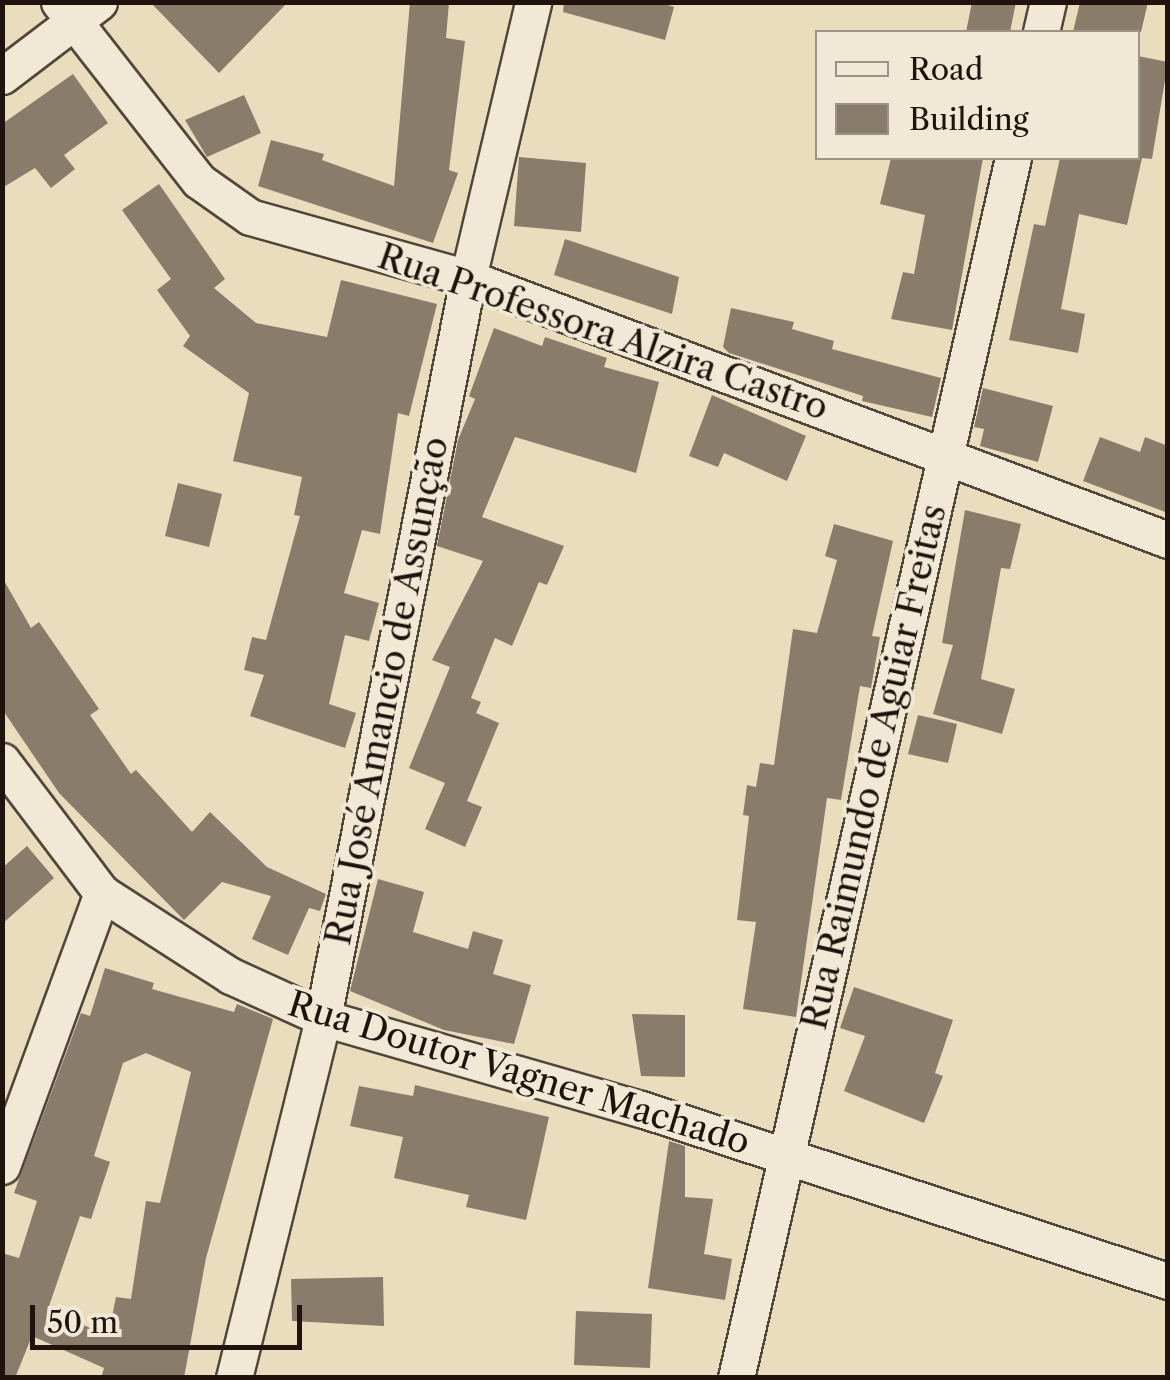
<!DOCTYPE html>
<meta charset="utf-8">
<style>
body{margin:0}
#map{position:relative;width:1170px;height:1380px;overflow:hidden;background:#eaddbe;font-family:"Libre Caslon Text",serif}
div>[style]{position:absolute}
[style*='--x']{left:calc(var(--x)*1px);top:calc(var(--y)*1px);width:calc(var(--w)*1px);rotate:calc(var(--a)*1deg)}
.building>*{inset:0;background:#897c6a}
.roads{filter:drop-shadow(2px 0 #52463a) drop-shadow(-2px 0 #52463a) drop-shadow(0 2px #52463a) drop-shadow(0 -2px #52463a)}
.minor>*{height:35px;margin:-17.5px;padding:0 17.5px;transform-origin:17.5px;border-radius:17.5px;background:#f1e9d5}
span{translate:-50% -50%;white-space:nowrap;text-align:center;line-height:1.15;-webkit-text-stroke:8px #f1e9d5;paint-order:stroke}
.street-label{font-size:35px;color:#20130e}
.frame{position:absolute;inset:0;border:5px solid #20130e;pointer-events:none}
.legend{position:absolute;left:815px;top:30px;width:325px;height:130px;box-sizing:border-box;background:#f1e9d5;border:2px solid #9d9385;margin:0;padding:12px 18px;list-style:none;font-size:30px;color:#20130e}
.legend li{display:flex;align-items:center;gap:20px;height:50px}
.legend b{width:50px;border:2px solid #9d9385}
.scale{position:absolute;left:30px;top:1305px;width:272px;height:45px;box-sizing:border-box;border:5px solid #20130e;border-top:0;padding-left:12px;font-size:30px;line-height:35px;white-space:nowrap;color:#20130e;-webkit-text-stroke:8px #f1e9d5;paint-order:stroke}
</style>
<div id="map">
<div class="building">
<div style="clip-path:polygon(150px 2px,288px 2px,219px 73px)"></div>
<div style="clip-path:polygon(410px 2px,449px 2px,446px 38px,465px 41px,449px 170px,458px 173px,433px 243px,258px 186px,271px 140px,324px 154px,322px 160px,394px 186px)"></div>
<div style="clip-path:polygon(564px 2px,658px 2px,674px 7px,665px 40px,563px 12px)"></div>
<div style="clip-path:polygon(972px 2px,1016px 2px,1010px 32px,966px 32px)"></div>
<div style="clip-path:polygon(1080px 2px,1148px 2px,1141px 32px,1073px 32px)"></div>
<div style="clip-path:polygon(1138px 56px,1168px 62px,1152px 159px,1142px 158px,1127px 225px,1079px 214px,1061px 309px,1085px 314px,1078px 353px,1009px 340px,1034px 224px,1045px 226px,1060px 158px,1139px 158px)"></div>
<div style="clip-path:polygon(73px 74px,108px 123px,64px 155px,75px 169px,51px 188px,35px 168px,2px 188px,2px 124px)"></div>
<div style="clip-path:polygon(244px 95px,261px 133px,207px 157px,185px 120px)"></div>
<div style="clip-path:polygon(519px 157px,586px 163px,581px 232px,514px 226px)"></div>
<div style="clip-path:polygon(891px 158px,983px 158px,952px 330px,891px 319px,903px 272px,914px 274px,925px 215px,880px 204px)"></div>
<div style="clip-path:polygon(159px 184px,225px 279px,214px 288px,256px 323px,327px 337px,341px 280px,437px 304px,409px 416px,398px 413px,380px 534px,362px 530px,344px 593px,379px 603px,369px 641px,345px 635px,329px 704px,356px 713px,345px 748px,250px 716px,264px 675px,244px 670px,252px 637px,266px 640px,300px 516px,294px 515px,302px 477px,233px 461px,249px 393px,183px 346px,190px 336px,157px 290px,171px 279px,122px 210px)"></div>
<div style="clip-path:polygon(565px 239px,679px 277px,672px 314px,554px 275px)"></div>
<div style="clip-path:polygon(731px 308px,794px 322px,792px 329px,834px 341px,832px 349px,941px 378px,932px 417px,862px 401px,863px 396px,729px 353px,723px 347px)"></div>
<div style="clip-path:polygon(494px 328px,542px 346px,545px 337px,607px 358px,604px 367px,659px 382px,636px 473px,515px 437px,482px 517px,564px 546px,547px 585px,539px 582px,512px 646px,495px 638px,471px 698px,481px 702px,476px 713px,499px 723px,467px 801px,482px 807px,465px 847px,425px 829px,445px 783px,409px 768px,450px 667px,432px 660px,483px 561px,437px 546px,458px 440px,475px 399px,469px 396px)"></div>
<div style="clip-path:polygon(983px 388px,1053px 406px,1038px 462px,980px 446px,984px 429px,974px 427px)"></div>
<div style="clip-path:polygon(712px 395px,806px 436px,787px 481px,724px 453px,718px 467px,689px 456px)"></div>
<div style="clip-path:polygon(1100px 437px,1140px 452px,1145px 437px,1168px 446px,1168px 513px,1083px 481px)"></div>
<div style="clip-path:polygon(178px 483px,222px 494px,209px 547px,165px 536px)"></div>
<div style="clip-path:polygon(965px 510px,1021px 524px,1010px 569px,1001px 568px,981px 679px,1015px 689px,1002px 734px,933px 714px,953px 645px,942px 643px)"></div>
<div style="clip-path:polygon(834px 524px,893px 541px,872px 636px,880px 637px,871px 688px,860px 686px,841px 800px,827px 798px,796px 1017px,743px 1009px,756px 922px,737px 920px,749px 816px,743px 815px,747px 785px,756px 787px,760px 763px,774px 765px,793px 629px,817px 633px,837px 560px,825px 556px)"></div>
<div style="clip-path:polygon(2px 577px,31px 628px,39px 622px,99px 709px,90px 715px,131px 774px,136px 770px,192px 832px,210px 812px,267px 867px,326px 894px,320px 911px,309px 908px,288px 955px,252px 939px,271px 896px,222px 882px,184px 920px,59px 793px,2px 709px)"></div>
<div style="clip-path:polygon(918px 715px,957px 724px,948px 763px,908px 754px)"></div>
<div style="clip-path:polygon(27px 846px,54px 878px,2px 924px,2px 868px)"></div>
<div style="clip-path:polygon(378px 879px,424px 892px,413px 932px,468px 949px,473px 931px,503px 940px,493px 974px,531px 985px,514px 1044px,444px 1030px,350px 991px)"></div>
<div style="clip-path:polygon(evenodd,105px 968px,154px 983px,152px 989px,234px 1012px,237px 1004px,273px 1019px,206px 1258px,184px 1378px,101px 1378px,104px 1368px,32px 1336px,15px 1378px,2px 1378px,2px 1253px,19px 1258px,37px 1201px,14px 1193px,81px 1013px,90px 1016px,105px 968px,146px 1053px,191px 1072px,160px 1203px,146px 1201px,131px 1299px,116px 1297px,108px 1336px,48px 1309px,80px 1216px,91px 1219px,110px 1162px,94px 1156px,123px 1063px,146px 1053px)"></div>
<div style="clip-path:polygon(854px 987px,953px 1020px,935px 1073px,943px 1076px,924px 1123px,844px 1091px,865px 1036px,840px 1028px)"></div>
<div style="clip-path:polygon(632px 1014px,685px 1015px,685px 1077px,641px 1076px)"></div>
<div style="clip-path:polygon(415px 1085px,549px 1117px,526px 1220px,466px 1207px,469px 1195px,394px 1178px,403px 1137px,350px 1126px,359px 1086px,413px 1096px)"></div>
<div style="clip-path:polygon(669px 1141px,685px 1146px,685px 1197px,713px 1199px,704px 1254px,732px 1259px,725px 1300px,648px 1288px)"></div>
<div style="clip-path:polygon(383px 1277px,384px 1326px,292px 1321px,291px 1279px)"></div>
<div style="clip-path:polygon(576px 1311px,652px 1314px,650px 1368px,574px 1365px)"></div>
</div>
<div class="roads">
<div class="minor">
<div style="--x:59;--y:2;--w:227;--a:52"></div>
<div style="--x:199;--y:181;--w:62;--a:35.2"></div>
<div style="--x:250;--y:217;--w:226;--a:15.6"></div>
<div style="--x:468;--y:278;--w:747;--a:20.52"></div>
<div style="--x:1041;--y:32;--w:31;--a:-77"></div>
<div style="--x:2;--y:76;--w:122;--a:-37.3"></div>
<div style="--x:2;--y:761;--w:166;--a:52.9"></div>
<div style="--x:102;--y:893;--w:153;--a:32.8"></div>
<div style="--x:231;--y:976;--w:101;--a:24.5"></div>
<div style="--x:323;--y:1018;--w:331;--a:16"></div>
<div style="--x:641;--y:1109;--w:554;--a:18.08"></div>
<div style="--x:2;--y:1166;--w:291;--a:-69.9"></div>
<div style="--x:234;--y:1378;--w:371;--a:-76.1"></div>
<div style="--x:323;--y:1018;--w:754;--a:-78.91"></div>
<div style="--x:468;--y:278;--w:284;--a:-76.7"></div>
<div style="--x:736;--y:1378;--w:1251;--a:-77.21"></div>
</div>
</div>
<div class="street-label">
<span style="left:603px;top:332px;rotate:19deg">Rua Professora Alzira Castro</span>
<span style="left:387px;top:691px;rotate:-79deg">Rua José Amancio de Assunção</span>
<span style="left:874px;top:767px;rotate:-77deg">Rua Raimundo de Aguiar Freitas</span>
<span style="left:519px;top:1073px;rotate:17deg">Rua Doutor Vagner Machado</span>
</div>
<div class="frame"></div>
<ul class="legend">
<li><b style="height:12px;background:#f1e9d5"></b>Road</li>
<li><b style="height:28px;background:#897c6a"></b>Building</li>
</ul>
<div class="scale">50 m</div>
</div>
